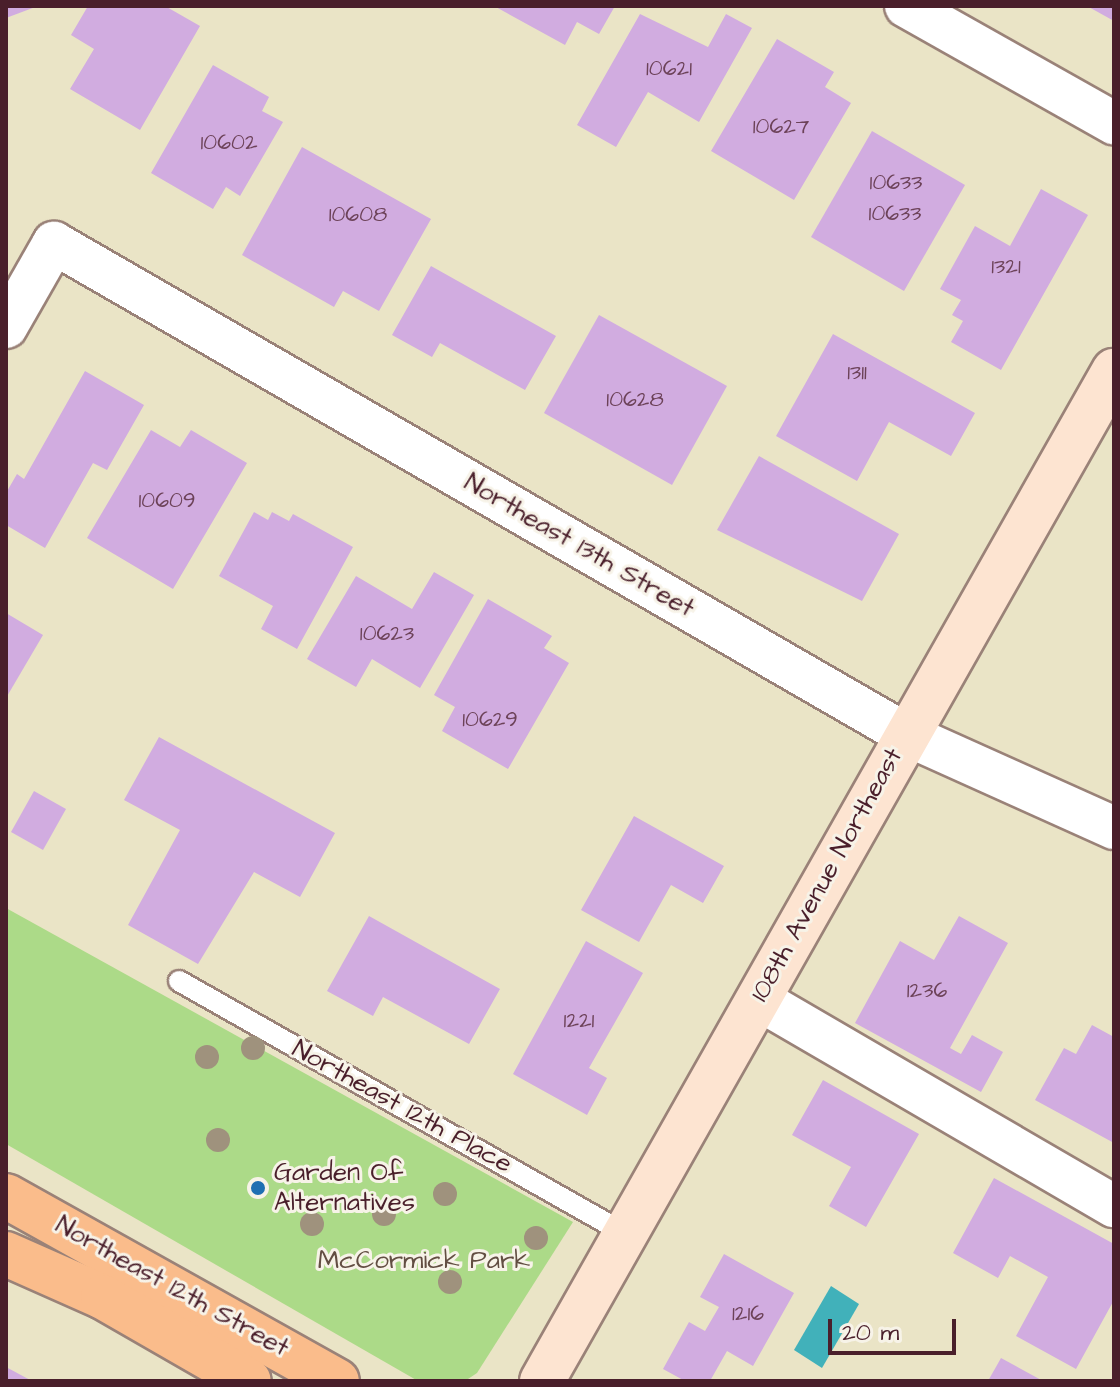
<!DOCTYPE html>
<style>
body{margin:0}
#map{position:relative;width:1120px;height:1387px;overflow:hidden;background:#eae4c6;font-family:"Architects Daughter",sans-serif}
div>[style]{position:absolute}
[style*='--x']{left:calc(var(--x)*1px);top:calc(var(--y)*1px);width:calc(var(--w)*1px);rotate:calc(var(--a)*1deg)}
.green>*{inset:0;background:#acda88}
.water>*{inset:0;background:#41b1ba}
.building>*{inset:0;background:#d1ace0}
.roads{filter:drop-shadow(2px 0 #9a8278) drop-shadow(-2px 0 #9a8278) drop-shadow(0 2px #9a8278) drop-shadow(0 -2px #9a8278)}
.service>*{height:20px;margin:-10px;padding:0 10px;transform-origin:10px;border-radius:10px;background:#fff}
.minor>*{height:42px;margin:-21px;padding:0 21px;transform-origin:21px;border-radius:21px;background:#fff}
.secondary>*{height:44px;margin:-22px;padding:0 22px;transform-origin:22px;border-radius:22px;background:#fde4d1}
.primary>*{height:44px;margin:-22px;padding:0 22px;transform-origin:22px;border-radius:22px;background:#fabc8b}
.trees>*{width:24px;height:24px;margin:-12px;border-radius:50%;background:#9f927d}
.dots>*{width:22px;height:22px;translate:-50% -50%;box-sizing:border-box;border:4px solid #f7f3e8;border-radius:50%}
span{translate:-50% -50%;white-space:nowrap;text-align:center;line-height:1.15;-webkit-text-stroke:6px #f7f3e8;paint-order:stroke}
.number-label{font-size:22px;color:#6c4258}
.number-label span{-webkit-text-stroke-width:0}
.street-label{font-size:26px;color:#4a1f2b}
.poi-label{font-size:26px;color:#4a1f2b}
.left{translate:0 -50%;text-align:left}
.park-label{font-size:26px;color:#624e42}
.frame{position:absolute;inset:0;border:8px solid #4a1f2b;pointer-events:none}
.scale{position:absolute;left:828px;top:1319px;width:128px;height:36px;box-sizing:border-box;border:4px solid #4a1f2b;border-top:0;padding-left:10px;font-size:24px;line-height:28px;white-space:nowrap;color:#4a1f2b;-webkit-text-stroke:6px #f7f3e8;paint-order:stroke}
</style>
<div id="map">
<div class="green">
<div style="clip-path:polygon(6px 908px,573px 1222px,477px 1373px,465px 1381px,418px 1381px,6px 1144px)"></div>
</div>
<div class="water">
<div style="clip-path:polygon(831px 1286px,859px 1304px,822px 1368px,794px 1350px)"></div>
</div>
<div class="building">
<div style="clip-path:polygon(6px 6px,38px 6px,6px 18px)"></div>
<div style="clip-path:polygon(88px 6px,165px 6px,200px 26px,140px 130px,70px 89px,94px 49px,71px 35px)"></div>
<div style="clip-path:polygon(494px 6px,615px 6px,599px 34px,577px 22px,565px 45px)"></div>
<div style="clip-path:polygon(1087px 6px,1114px 6px,1114px 21px)"></div>
<div style="clip-path:polygon(640px 14px,708px 47px,726px 14px,752px 28px,699px 122px,648px 92px,616px 147px,577px 125px)"></div>
<div style="clip-path:polygon(777px 39px,834px 72px,825px 87px,851px 103px,794px 200px,711px 151px)"></div>
<div style="clip-path:polygon(213px 65px,269px 97px,262px 111px,283px 122px,240px 196px,226px 187px,213px 209px,151px 173px)"></div>
<div style="clip-path:polygon(872px 131px,965px 185px,904px 291px,811px 237px)"></div>
<div style="clip-path:polygon(302px 147px,431px 219px,379px 311px,343px 291px,334px 307px,242px 255px)"></div>
<div style="clip-path:polygon(1041px 189px,1088px 215px,1001px 370px,951px 342px,963px 321px,952px 315px,961px 300px,940px 289px,975px 226px,1010px 246px)"></div>
<div style="clip-path:polygon(431px 266px,556px 336px,525px 390px,440px 343px,432px 357px,392px 335px)"></div>
<div style="clip-path:polygon(599px 315px,727px 386px,672px 485px,544px 413px)"></div>
<div style="clip-path:polygon(833px 334px,975px 413px,951px 456px,889px 422px,857px 481px,776px 436px)"></div>
<div style="clip-path:polygon(85px 371px,144px 405px,107px 470px,93px 463px,45px 548px,6px 525px,6px 493px,17px 474px,24px 479px)"></div>
<div style="clip-path:polygon(151px 430px,180px 447px,191px 430px,247px 463px,173px 589px,87px 538px)"></div>
<div style="clip-path:polygon(759px 456px,899px 534px,862px 601px,717px 530px)"></div>
<div style="clip-path:polygon(254px 512px,268px 520px,272px 512px,289px 521px,293px 514px,353px 547px,297px 649px,261px 629px,273px 606px,219px 576px)"></div>
<div style="clip-path:polygon(434px 572px,474px 595px,420px 688px,372px 659px,356px 687px,307px 659px,356px 576px,412px 609px)"></div>
<div style="clip-path:polygon(488px 599px,552px 636px,544px 648px,569px 663px,508px 769px,442px 731px,455px 707px,434px 695px)"></div>
<div style="clip-path:polygon(6px 613px,43px 635px,6px 698px)"></div>
<div style="clip-path:polygon(159px 737px,335px 833px,300px 897px,254px 872px,198px 964px,128px 925px,180px 830px,124px 800px)"></div>
<div style="clip-path:polygon(34px 791px,66px 809px,43px 850px,11px 832px)"></div>
<div style="clip-path:polygon(634px 816px,724px 866px,703px 903px,671px 885px,639px 942px,581px 910px)"></div>
<div style="clip-path:polygon(369px 916px,500px 989px,469px 1044px,383px 997px,373px 1016px,327px 991px)"></div>
<div style="clip-path:polygon(959px 916px,1008px 943px,950px 1048px,961px 1054px,972px 1035px,1003px 1052px,981px 1092px,855px 1023px,900px 941px,934px 960px)"></div>
<div style="clip-path:polygon(586px 941px,643px 973px,589px 1068px,607px 1078px,587px 1115px,513px 1074px)"></div>
<div style="clip-path:polygon(1092px 1025px,1114px 1037px,1114px 1143px,1035px 1100px,1064px 1048px,1076px 1054px)"></div>
<div style="clip-path:polygon(823px 1080px,919px 1134px,866px 1227px,829px 1206px,851px 1167px,792px 1135px)"></div>
<div style="clip-path:polygon(994px 1178px,1114px 1244px,1114px 1300px,1076px 1369px,1016px 1336px,1048px 1277px,1010px 1256px,998px 1278px,953px 1253px)"></div>
<div style="clip-path:polygon(724px 1254px,794px 1293px,753px 1366px,727px 1351px,710px 1381px,685px 1381px,663px 1369px,689px 1322px,705px 1331px,719px 1307px,700px 1297px)"></div>
<div style="clip-path:polygon(1001px 1358px,1043px 1381px,988px 1381px)"></div>
<div style="clip-path:polygon(6px 1367px,32px 1381px,6px 1381px)"></div>
</div>
<div class="roads">
<div class="service">
<div style="--x:179;--y:981;--w:511;--a:29.52"></div>
</div>
<div class="minor">
<div style="--x:906;--y:6;--w:239;--a:29.4"></div>
<div style="--x:6;--y:327;--w:97;--a:-60.3"></div>
<div style="--x:54;--y:243;--w:982;--a:29.98"></div>
<div style="--x:905;--y:734;--w:229;--a:24.2"></div>
<div style="--x:758;--y:999;--w:412;--a:30.2"></div>
</div>
<div class="secondary">
<div style="--x:542;--y:1381;--w:1161;--a:-60.48"></div>
</div>
<div class="primary">
<div style="--x:6;--y:1196;--w:379;--a:29.2"></div>
<div style="--x:6;--y:1254;--w:106;--a:23.9"></div>
<div style="--x:103;--y:1297;--w:168;--a:29.9"></div>
</div>
</div>
<div class="trees">
<div style="left:253px;top:1048px"></div>
<div style="left:207px;top:1057px"></div>
<div style="left:218px;top:1140px"></div>
<div style="left:445px;top:1194px"></div>
<div style="left:384px;top:1214px"></div>
<div style="left:312px;top:1224px"></div>
<div style="left:536px;top:1238px"></div>
<div style="left:450px;top:1282px"></div>
</div>
<div class="dots">
<div style="left:258px;top:1188px;background:#1f6fb2"></div>
</div>
<div class="number-label">
<span style="left:669px;top:69px">10621</span>
<span style="left:781px;top:127px">10627</span>
<span style="left:229px;top:143px">10602</span>
<span style="left:896px;top:183px">10633</span>
<span style="left:895px;top:214px">10633</span>
<span style="left:358px;top:215px">10608</span>
<span style="left:1006px;top:267px">1321</span>
<span style="left:857px;top:373px">1311</span>
<span style="left:635px;top:400px">10628</span>
<span style="left:167px;top:501px">10609</span>
<span style="left:387px;top:634px">10623</span>
<span style="left:490px;top:720px">10629</span>
<span style="left:927px;top:991px">1236</span>
<span style="left:579px;top:1021px">1221</span>
<span style="left:748px;top:1314px">1216</span>
</div>
<div class="street-label">
<span style="left:579px;top:546px;rotate:30deg">Northeast 13th Street</span>
<span style="left:827px;top:875px;rotate:-61deg">108th Avenue Northeast</span>
<span style="left:402px;top:1107px;rotate:29deg">Northeast 12th Place</span>
<span style="left:172px;top:1287px;rotate:29deg">Northeast 12th Street</span>
</div>
<div class="poi-label">
<span class="left" style="left:274px;top:1188px">Garden Of<br>Alternatives</span>
</div>
<div class="park-label">
<span style="left:424px;top:1261px">McCormick Park</span>
</div>
<div class="frame"></div>
<div class="scale">20 m</div>
</div>
